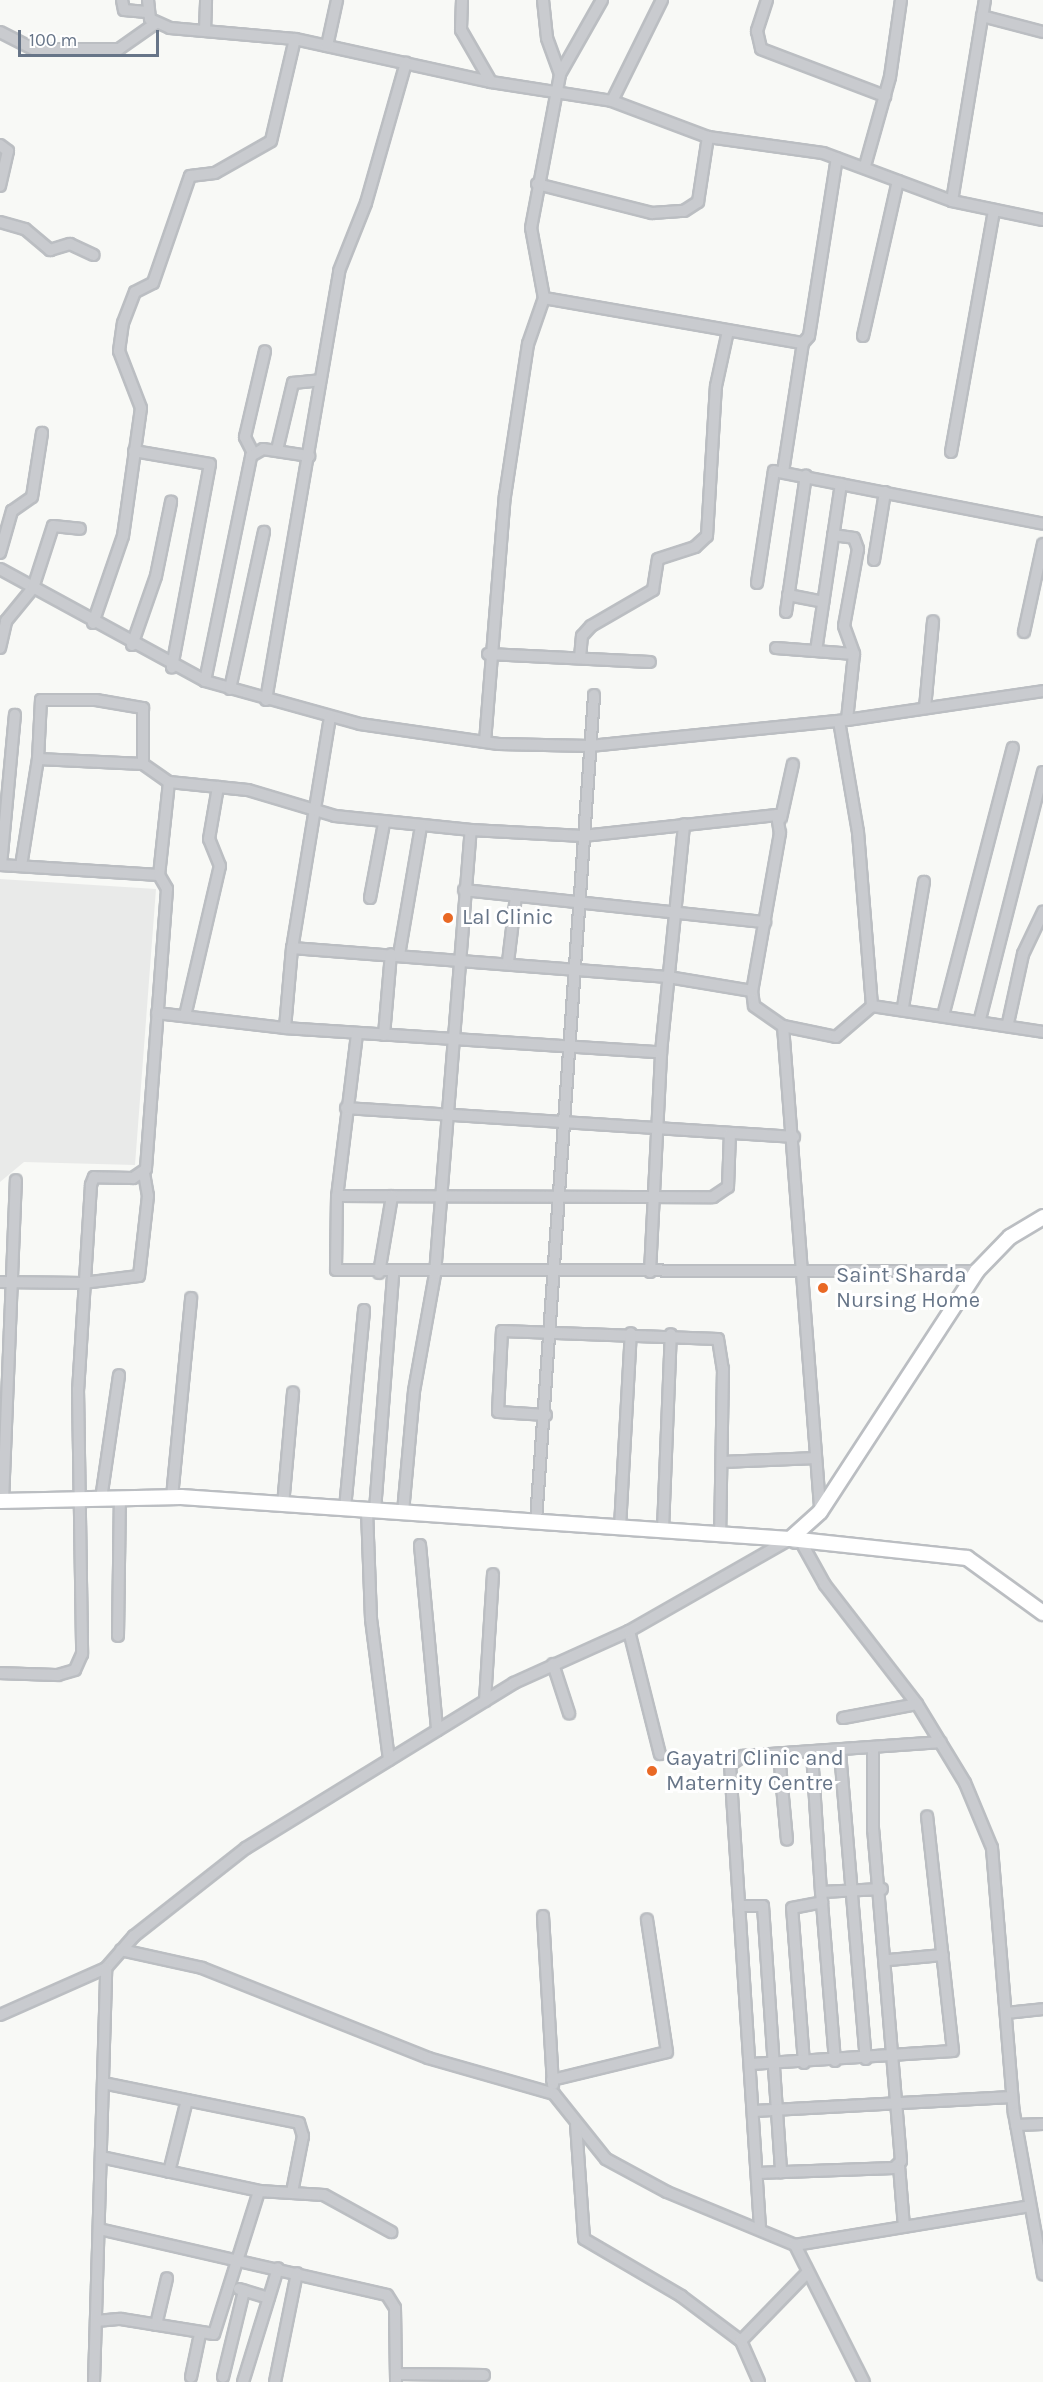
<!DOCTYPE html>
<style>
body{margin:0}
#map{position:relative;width:1043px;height:2382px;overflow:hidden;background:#f8f9f6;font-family:Karla,sans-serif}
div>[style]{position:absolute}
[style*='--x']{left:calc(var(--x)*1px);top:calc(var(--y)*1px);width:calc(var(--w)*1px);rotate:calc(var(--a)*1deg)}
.built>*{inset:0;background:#e9eae9}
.roads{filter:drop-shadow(2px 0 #bbbec2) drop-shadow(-2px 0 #bbbec2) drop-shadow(0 2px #bbbec2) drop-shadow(0 -2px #bbbec2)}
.minor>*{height:10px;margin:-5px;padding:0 5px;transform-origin:5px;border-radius:5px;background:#c9cbcf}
.major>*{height:14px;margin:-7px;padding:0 7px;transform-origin:7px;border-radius:7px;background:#fff}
.dots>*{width:16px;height:16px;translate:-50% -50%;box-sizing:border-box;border:3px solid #fff;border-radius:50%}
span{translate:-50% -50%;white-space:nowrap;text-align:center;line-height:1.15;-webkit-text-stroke:6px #fff;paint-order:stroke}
.poi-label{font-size:22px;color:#677588}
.left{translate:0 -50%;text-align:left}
.scale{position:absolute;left:18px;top:30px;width:141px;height:27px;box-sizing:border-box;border:3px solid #677588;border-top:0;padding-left:8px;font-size:18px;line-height:21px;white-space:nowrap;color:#677588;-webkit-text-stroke:4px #fff;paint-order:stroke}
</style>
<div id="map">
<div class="built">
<div style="clip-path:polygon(0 879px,156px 889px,135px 1165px,24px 1162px,0 1182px)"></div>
</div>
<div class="roads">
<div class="minor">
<div style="--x:122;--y:0;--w:10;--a:79"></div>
<div style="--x:124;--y:10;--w:23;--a:5"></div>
<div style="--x:148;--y:0;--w:19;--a:84"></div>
<div style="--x:150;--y:19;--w:22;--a:24"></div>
<div style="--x:170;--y:28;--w:125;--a:5"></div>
<div style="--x:295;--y:39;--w:201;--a:12.4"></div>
<div style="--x:491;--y:82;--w:122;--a:8.9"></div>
<div style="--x:612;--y:101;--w:103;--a:20.6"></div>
<div style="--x:708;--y:137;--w:116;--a:7.9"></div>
<div style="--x:823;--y:153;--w:138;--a:20.4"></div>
<div style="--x:952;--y:201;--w:93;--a:11.8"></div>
<div style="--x:462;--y:0;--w:30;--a:92"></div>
<div style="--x:461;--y:30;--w:60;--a:60"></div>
<div style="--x:767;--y:0;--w:33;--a:108"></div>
<div style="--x:757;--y:31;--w:18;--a:77"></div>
<div style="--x:761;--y:49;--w:133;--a:20.8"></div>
<div style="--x:982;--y:16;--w:63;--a:14.7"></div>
<div style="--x:205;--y:31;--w:31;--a:-88"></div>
<div style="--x:0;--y:32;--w:38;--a:27"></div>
<div style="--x:34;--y:49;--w:85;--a:0"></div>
<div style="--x:119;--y:49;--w:45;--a:-35.1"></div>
<div style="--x:327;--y:46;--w:47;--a:-77.7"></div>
<div style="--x:560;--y:74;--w:85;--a:-60.4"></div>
<div style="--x:612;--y:101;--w:113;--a:-63.7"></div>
<div style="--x:0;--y:145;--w:10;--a:37"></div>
<div style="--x:8;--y:151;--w:36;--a:103"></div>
<div style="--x:865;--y:166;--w:92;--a:-74.3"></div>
<div style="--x:890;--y:77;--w:78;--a:-81.9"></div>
<div style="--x:537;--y:184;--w:119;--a:14.2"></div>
<div style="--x:652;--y:213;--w:32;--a:-4"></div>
<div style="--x:684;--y:211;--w:17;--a:-33"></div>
<div style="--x:698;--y:202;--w:66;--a:-81.3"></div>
<div style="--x:952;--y:201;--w:204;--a:-80.7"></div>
<div style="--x:0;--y:222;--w:26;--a:16"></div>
<div style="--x:25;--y:229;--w:33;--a:40"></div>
<div style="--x:50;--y:250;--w:21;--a:-17"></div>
<div style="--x:70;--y:244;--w:26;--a:25"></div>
<div style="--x:544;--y:298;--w:263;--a:9.9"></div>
<div style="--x:803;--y:343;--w:9;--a:-49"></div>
<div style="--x:809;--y:336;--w:180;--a:-81.1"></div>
<div style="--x:863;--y:336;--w:159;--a:-77.3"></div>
<div style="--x:277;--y:450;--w:69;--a:-76.6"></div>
<div style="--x:293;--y:383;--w:27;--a:-6"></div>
<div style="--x:134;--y:451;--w:77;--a:9.7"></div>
<div style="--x:210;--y:464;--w:207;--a:100.6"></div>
<div style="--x:951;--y:452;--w:246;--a:-79.9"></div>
<div style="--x:253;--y:453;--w:18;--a:-117"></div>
<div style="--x:245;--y:437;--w:88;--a:-76.9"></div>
<div style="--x:783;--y:472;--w:131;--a:-81.2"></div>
<div style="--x:833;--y:535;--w:21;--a:8"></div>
<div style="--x:854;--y:538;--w:12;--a:70"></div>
<div style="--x:858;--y:549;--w:78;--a:100.3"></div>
<div style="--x:844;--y:626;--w:30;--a:70"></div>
<div style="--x:854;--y:654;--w:66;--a:96.1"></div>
<div style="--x:0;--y:553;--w:44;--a:-74.1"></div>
<div style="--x:12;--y:511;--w:24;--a:-35"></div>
<div style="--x:32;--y:497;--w:65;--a:-81.1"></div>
<div style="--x:874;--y:560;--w:69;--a:-80.8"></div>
<div style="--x:0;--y:569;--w:234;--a:28.6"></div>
<div style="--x:205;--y:681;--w:161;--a:15.5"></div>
<div style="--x:360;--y:724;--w:140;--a:8.2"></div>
<div style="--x:499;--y:744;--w:91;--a:1.3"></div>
<div style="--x:590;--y:746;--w:258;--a:-5.8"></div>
<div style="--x:847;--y:720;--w:198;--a:-8.4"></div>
<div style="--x:757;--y:583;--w:113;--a:-81.4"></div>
<div style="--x:774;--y:471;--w:274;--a:11.1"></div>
<div style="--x:788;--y:595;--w:36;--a:11"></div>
<div style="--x:786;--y:612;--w:138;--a:-81.7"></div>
<div style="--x:93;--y:623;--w:92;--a:-71"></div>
<div style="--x:123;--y:536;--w:129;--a:-82"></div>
<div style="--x:141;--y:408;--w:61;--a:-111.1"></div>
<div style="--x:119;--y:351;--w:28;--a:-82"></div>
<div style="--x:123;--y:323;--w:33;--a:-69"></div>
<div style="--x:135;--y:292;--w:20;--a:-27"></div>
<div style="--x:153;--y:283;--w:113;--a:-70.9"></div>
<div style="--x:190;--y:176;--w:25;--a:-7"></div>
<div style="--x:215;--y:173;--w:64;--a:-29.7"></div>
<div style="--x:271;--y:141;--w:105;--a:-76.8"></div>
<div style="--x:1024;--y:632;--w:90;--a:-77.8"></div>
<div style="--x:132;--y:645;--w:73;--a:-70.8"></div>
<div style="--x:156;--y:576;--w:76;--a:-78.5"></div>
<div style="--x:0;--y:648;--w:28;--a:-77"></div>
<div style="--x:6;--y:621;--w:43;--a:-50.7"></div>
<div style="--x:33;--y:588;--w:65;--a:-72.1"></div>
<div style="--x:53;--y:526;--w:27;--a:6"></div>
<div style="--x:776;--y:648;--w:78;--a:4.4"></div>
<div style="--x:816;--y:651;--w:169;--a:-81.5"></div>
<div style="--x:488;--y:654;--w:162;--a:2.8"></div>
<div style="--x:580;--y:658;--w:22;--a:-85"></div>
<div style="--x:582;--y:636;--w:13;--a:-48"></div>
<div style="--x:591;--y:626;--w:72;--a:-30.1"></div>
<div style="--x:653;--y:590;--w:31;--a:-81"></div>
<div style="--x:658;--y:559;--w:39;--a:-18"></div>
<div style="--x:695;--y:547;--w:16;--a:-43"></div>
<div style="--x:707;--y:536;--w:150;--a:-86.6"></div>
<div style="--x:716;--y:386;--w:56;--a:-77.7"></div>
<div style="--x:205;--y:681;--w:230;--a:-78.4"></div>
<div style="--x:251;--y:456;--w:14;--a:-30"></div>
<div style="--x:263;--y:449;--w:47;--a:8.7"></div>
<div style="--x:230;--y:689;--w:161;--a:-77.8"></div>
<div style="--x:266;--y:700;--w:435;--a:-80.3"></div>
<div style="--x:339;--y:271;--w:73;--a:-68.3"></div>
<div style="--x:366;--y:203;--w:146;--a:-74.1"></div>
<div style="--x:925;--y:708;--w:87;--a:-84.7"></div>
<div style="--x:330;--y:717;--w:234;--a:99.3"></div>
<div style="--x:292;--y:948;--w:80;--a:95"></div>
<div style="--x:285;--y:1028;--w:377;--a:3.7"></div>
<div style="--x:839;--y:721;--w:113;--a:80.3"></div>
<div style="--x:858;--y:832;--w:175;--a:85.4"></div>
<div style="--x:485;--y:742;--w:247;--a:-85.4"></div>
<div style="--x:505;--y:496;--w:154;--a:-81.4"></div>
<div style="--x:528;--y:344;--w:49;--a:-70.8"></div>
<div style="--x:544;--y:298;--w:71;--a:-100.5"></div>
<div style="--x:531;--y:228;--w:157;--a:-79.3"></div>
<div style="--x:560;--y:74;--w:38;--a:-110"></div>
<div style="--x:547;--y:38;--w:38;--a:-96"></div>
<div style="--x:38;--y:759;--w:105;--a:2.7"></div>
<div style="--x:143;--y:764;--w:32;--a:35"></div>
<div style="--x:169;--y:782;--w:94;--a:96.1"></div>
<div style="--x:169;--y:782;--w:79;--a:5.8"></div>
<div style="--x:248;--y:790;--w:91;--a:16.6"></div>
<div style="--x:335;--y:816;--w:137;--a:5.9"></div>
<div style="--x:781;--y:818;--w:55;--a:-77.5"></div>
<div style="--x:0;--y:865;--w:159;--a:3.6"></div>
<div style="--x:159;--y:875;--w:16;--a:60"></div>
<div style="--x:167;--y:889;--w:281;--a:94.3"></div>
<div style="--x:146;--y:1169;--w:16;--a:145"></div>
<div style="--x:133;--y:1178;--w:39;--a:-179"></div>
<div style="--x:94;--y:1177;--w:9;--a:111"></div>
<div style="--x:91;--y:1185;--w:204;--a:93.6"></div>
<div style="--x:78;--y:1389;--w:265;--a:89.1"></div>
<div style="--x:82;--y:1654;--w:17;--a:114"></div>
<div style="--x:75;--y:1670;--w:18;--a:164"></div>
<div style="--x:58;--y:1675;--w:58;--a:-178"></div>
<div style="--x:1;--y:865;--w:151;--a:-84.7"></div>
<div style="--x:21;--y:866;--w:108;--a:-81"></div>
<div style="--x:38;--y:759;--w:59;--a:-87.1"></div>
<div style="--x:41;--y:700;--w:55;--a:0"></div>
<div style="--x:96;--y:700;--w:48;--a:9.7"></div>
<div style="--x:143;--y:708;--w:56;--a:90"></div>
<div style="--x:464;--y:890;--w:303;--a:6.1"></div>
<div style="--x:370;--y:898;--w:76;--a:-79.4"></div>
<div style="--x:292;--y:948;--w:377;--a:4.4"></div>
<div style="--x:668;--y:977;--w:85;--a:9.5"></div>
<div style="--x:752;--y:991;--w:15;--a:82"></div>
<div style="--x:754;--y:1006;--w:35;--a:35"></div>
<div style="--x:783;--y:1026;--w:487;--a:85.6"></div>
<div style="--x:399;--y:955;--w:131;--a:-80.3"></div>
<div style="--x:508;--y:962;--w:66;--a:-83.1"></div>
<div style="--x:903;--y:1007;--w:127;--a:-80.5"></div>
<div style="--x:944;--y:1012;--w:273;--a:-75.4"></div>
<div style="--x:157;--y:1013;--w:129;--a:6.7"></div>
<div style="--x:185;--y:1016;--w:154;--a:-76.9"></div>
<div style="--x:220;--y:866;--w:29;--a:-112"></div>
<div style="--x:209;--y:839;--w:53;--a:-80.2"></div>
<div style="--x:980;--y:1019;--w:255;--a:-75.7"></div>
<div style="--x:1008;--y:1023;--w:71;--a:-77.7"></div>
<div style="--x:1023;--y:954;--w:47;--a:-64.5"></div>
<div style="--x:783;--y:1026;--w:54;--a:11.7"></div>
<div style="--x:836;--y:1037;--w:48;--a:-40.7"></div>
<div style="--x:872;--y:1006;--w:173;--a:8.6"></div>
<div style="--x:357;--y:1034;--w:163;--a:97"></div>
<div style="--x:337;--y:1196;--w:74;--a:90.8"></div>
<div style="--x:336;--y:1270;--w:641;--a:0.09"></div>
<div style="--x:384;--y:1035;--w:81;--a:-85.1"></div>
<div style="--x:346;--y:1108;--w:449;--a:3.7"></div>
<div style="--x:337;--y:1196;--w:376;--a:0.2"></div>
<div style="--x:713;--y:1197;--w:18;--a:-34"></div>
<div style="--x:728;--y:1187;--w:54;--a:-87.9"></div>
<div style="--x:650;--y:1272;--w:220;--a:-87.1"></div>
<div style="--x:661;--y:1052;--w:229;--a:-84.2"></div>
<div style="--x:379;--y:1273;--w:78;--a:-80.4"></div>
<div style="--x:0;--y:1282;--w:83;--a:0.7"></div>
<div style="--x:83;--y:1283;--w:56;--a:-7.1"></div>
<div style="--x:139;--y:1276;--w:81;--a:-83.6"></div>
<div style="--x:148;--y:1196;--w:23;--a:-100"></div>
<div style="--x:546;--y:1415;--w:48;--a:-176.4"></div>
<div style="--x:498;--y:1412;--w:81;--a:-87.2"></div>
<div style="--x:502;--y:1331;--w:216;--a:2.1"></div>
<div style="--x:718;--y:1339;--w:30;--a:81"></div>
<div style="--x:723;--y:1369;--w:164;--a:91"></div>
<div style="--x:722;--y:1462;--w:94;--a:-2.4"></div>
<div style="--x:172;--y:1497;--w:200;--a:-84.5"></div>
<div style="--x:101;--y:1499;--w:125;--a:-81.7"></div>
<div style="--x:3;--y:1501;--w:321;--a:-87.7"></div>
<div style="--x:283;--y:1505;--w:113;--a:-84.9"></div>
<div style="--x:345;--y:1508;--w:199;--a:-84.5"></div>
<div style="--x:367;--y:1510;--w:109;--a:87.9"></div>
<div style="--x:371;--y:1619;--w:142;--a:82.7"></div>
<div style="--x:375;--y:1510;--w:237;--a:-85.6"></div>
<div style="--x:403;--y:1512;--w:121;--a:-84.8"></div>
<div style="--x:414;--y:1391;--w:119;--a:-79.8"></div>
<div style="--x:435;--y:1274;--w:445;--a:-85.4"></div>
<div style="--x:471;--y:830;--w:112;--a:3.1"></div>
<div style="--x:583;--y:836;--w:195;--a:-6.2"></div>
<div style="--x:777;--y:815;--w:18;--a:81"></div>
<div style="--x:780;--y:833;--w:160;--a:100"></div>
<div style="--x:536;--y:1521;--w:828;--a:-85.98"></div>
<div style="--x:620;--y:1527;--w:194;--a:-86.8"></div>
<div style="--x:663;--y:1529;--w:195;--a:-87.7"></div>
<div style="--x:795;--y:1543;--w:6;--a:-31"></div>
<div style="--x:800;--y:1540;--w:51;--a:60.9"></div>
<div style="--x:825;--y:1585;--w:150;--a:52.3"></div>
<div style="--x:917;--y:1704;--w:92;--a:58.7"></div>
<div style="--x:965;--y:1783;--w:70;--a:67.4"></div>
<div style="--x:992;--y:1848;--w:266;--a:85.3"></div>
<div style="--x:1014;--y:2113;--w:164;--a:79.8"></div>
<div style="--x:420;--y:1545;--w:186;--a:84.7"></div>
<div style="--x:629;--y:1631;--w:127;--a:75.9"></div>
<div style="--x:118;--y:1636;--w:137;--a:-89.2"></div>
<div style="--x:553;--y:1664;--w:52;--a:71.9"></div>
<div style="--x:485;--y:1701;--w:127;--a:-86.4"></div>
<div style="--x:843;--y:1718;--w:75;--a:-10.7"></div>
<div style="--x:840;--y:1752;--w:308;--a:85.2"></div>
<div style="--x:812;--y:1753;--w:139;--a:86.3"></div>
<div style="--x:779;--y:1754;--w:86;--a:84.7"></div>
<div style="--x:739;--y:1906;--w:24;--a:0"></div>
<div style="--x:763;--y:1906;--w:267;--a:86.1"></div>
<div style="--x:543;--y:1916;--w:169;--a:86.6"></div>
<div style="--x:121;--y:1950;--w:83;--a:12.5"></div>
<div style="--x:202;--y:1968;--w:243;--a:21.7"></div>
<div style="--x:428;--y:2058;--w:131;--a:15.9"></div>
<div style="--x:554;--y:2094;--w:83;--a:51.3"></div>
<div style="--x:606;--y:2159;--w:69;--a:28.4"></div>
<div style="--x:667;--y:2192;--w:139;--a:22.5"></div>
<div style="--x:795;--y:2245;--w:153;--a:63.3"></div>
<div style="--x:889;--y:1960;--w:54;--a:-5.3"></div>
<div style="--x:1006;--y:2013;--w:37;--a:-6"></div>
<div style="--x:0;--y:2015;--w:116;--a:-23.9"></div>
<div style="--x:106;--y:1968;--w:43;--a:-48.8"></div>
<div style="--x:134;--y:1936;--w:142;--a:-38.2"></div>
<div style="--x:246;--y:1848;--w:315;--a:-31.6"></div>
<div style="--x:514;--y:1683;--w:126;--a:-24.3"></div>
<div style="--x:629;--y:1631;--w:185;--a:-29.7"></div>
<div style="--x:835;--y:2061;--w:170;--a:-94.7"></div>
<div style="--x:821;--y:1892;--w:61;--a:-2.8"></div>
<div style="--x:804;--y:2063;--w:155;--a:-94.4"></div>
<div style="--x:792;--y:1908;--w:31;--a:-11"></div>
<div style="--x:751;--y:2064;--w:202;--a:-3.7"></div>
<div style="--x:953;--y:2051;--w:236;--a:-96.3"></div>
<div style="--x:552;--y:2080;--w:118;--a:-13.7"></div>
<div style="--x:667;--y:2052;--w:134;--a:-98.6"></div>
<div style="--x:103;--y:2083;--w:200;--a:11.5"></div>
<div style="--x:299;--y:2123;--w:14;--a:73"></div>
<div style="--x:303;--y:2136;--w:57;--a:101.1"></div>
<div style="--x:754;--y:2111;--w:258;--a:-3.1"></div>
<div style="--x:576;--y:2124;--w:115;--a:86"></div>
<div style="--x:584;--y:2239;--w:113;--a:30.4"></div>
<div style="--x:681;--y:2296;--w:75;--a:36.9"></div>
<div style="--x:1016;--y:2125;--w:27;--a:-2"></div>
<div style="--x:101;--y:2157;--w:162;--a:12.1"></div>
<div style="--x:259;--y:2191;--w:65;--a:3.5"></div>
<div style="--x:324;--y:2195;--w:77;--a:28.9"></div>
<div style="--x:899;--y:2166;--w:61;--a:85.3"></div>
<div style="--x:169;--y:2172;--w:74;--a:-76"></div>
<div style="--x:757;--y:2173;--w:137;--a:-2.1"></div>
<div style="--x:894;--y:2168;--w:10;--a:-45"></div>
<div style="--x:901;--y:2161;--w:332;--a:-94.8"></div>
<div style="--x:873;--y:1830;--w:79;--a:-90"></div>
<div style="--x:760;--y:2228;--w:464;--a:-93.7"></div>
<div style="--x:730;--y:1765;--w:16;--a:-35"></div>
<div style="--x:743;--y:1756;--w:198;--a:-4"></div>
<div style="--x:99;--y:2229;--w:295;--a:12.9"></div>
<div style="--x:387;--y:2295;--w:15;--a:58"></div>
<div style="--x:395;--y:2308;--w:74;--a:89.2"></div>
<div style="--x:795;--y:2245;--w:238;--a:-9.4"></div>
<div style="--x:239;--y:2289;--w:31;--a:17"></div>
<div style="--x:96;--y:2321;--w:25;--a:-5"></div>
<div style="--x:121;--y:2319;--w:94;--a:9.2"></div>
<div style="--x:214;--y:2334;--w:150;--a:-72.5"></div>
<div style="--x:156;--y:2325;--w:48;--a:-76.8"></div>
<div style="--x:396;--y:2374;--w:88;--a:0.7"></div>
<div style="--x:191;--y:2377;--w:44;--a:-78.2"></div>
<div style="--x:223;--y:2377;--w:89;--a:-76.3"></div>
<div style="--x:94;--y:2382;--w:414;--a:-88.3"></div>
<div style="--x:243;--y:2382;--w:119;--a:-72.9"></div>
<div style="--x:275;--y:2382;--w:111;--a:-78.6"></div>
<div style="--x:759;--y:2382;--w:45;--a:-113.7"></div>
<div style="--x:741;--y:2341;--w:95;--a:-45.9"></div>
</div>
<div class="major">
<div style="--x:0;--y:1501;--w:181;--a:-1.3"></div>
<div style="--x:181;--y:1497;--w:610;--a:3.95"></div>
<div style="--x:790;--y:1539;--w:40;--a:-42"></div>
<div style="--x:820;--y:1512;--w:288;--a:-56.9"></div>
<div style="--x:977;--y:1271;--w:47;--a:-45.9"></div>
<div style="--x:1010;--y:1237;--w:39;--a:-31"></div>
<div style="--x:790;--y:1539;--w:178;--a:6.1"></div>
<div style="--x:967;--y:1558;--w:94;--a:35.9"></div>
</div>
</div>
<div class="dots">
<div style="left:448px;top:918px;background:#e96925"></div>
<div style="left:823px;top:1288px;background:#e96925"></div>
<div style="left:652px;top:1771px;background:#e96925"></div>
</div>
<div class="poi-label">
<span class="left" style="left:462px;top:918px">Lal Clinic</span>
<span class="left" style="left:836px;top:1288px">Saint Sharda<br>Nursing Home</span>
<span class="left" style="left:666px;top:1771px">Gayatri Clinic and<br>Maternity Centre</span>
</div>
<div class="scale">100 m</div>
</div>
